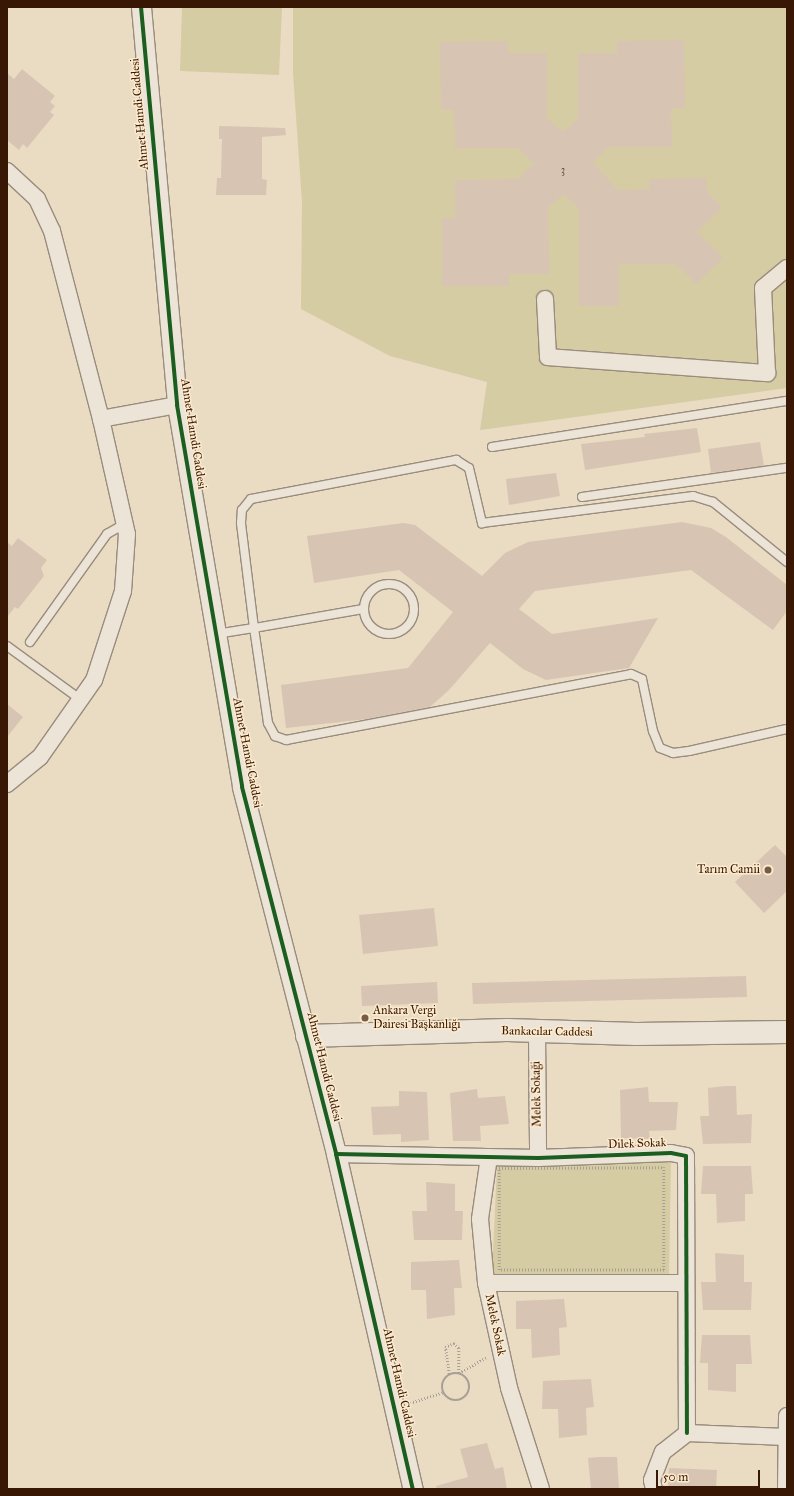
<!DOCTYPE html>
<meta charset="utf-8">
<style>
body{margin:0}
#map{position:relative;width:794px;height:1496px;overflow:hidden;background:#eadbc3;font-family:"IM FELL Great Primer",serif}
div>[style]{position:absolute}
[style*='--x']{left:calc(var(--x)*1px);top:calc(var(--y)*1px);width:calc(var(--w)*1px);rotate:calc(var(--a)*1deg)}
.green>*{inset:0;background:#d5cca3}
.building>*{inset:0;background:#d8c4b3}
.path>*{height:2.5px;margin-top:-1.25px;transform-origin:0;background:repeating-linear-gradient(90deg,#a9a095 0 1px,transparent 0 3px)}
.path>.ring{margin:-1.25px;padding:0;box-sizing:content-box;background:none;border:2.5px solid #a9a095;border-radius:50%}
.roads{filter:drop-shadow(1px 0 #998c7d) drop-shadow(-1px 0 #998c7d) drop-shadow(0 1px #998c7d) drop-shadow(0 -1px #998c7d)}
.service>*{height:8px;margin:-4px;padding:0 4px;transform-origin:4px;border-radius:4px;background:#ede4d8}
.service>.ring{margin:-4px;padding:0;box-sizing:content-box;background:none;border:8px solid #ede4d8;border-radius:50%}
.minor>*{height:16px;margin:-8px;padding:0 8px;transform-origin:8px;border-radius:8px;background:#ede4d8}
.tertiary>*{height:19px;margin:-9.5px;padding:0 9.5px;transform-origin:9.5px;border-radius:9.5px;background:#ede4d8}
.secondary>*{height:22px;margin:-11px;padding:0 11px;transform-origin:11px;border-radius:11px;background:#ede4d8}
.cycleway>*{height:4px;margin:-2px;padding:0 2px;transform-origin:2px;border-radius:2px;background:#1b5e20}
.dots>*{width:11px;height:11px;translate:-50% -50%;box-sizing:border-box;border:2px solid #fceacd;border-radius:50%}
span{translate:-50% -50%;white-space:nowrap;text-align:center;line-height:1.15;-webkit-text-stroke:3px #fceacd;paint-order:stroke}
.number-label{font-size:10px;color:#614431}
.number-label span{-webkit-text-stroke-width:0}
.street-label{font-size:12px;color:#381804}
.poi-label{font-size:12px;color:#381804}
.right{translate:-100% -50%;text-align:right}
.left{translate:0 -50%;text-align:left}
.frame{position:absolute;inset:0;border:8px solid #381804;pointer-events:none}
.scale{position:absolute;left:656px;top:1470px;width:104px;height:18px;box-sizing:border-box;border:2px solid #381804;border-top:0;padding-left:5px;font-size:12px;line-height:14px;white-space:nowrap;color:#381804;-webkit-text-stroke:3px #fceacd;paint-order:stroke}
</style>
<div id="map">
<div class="green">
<div style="clip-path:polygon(182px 7px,282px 7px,279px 75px,180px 71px)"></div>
<div style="clip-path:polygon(293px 7px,787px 7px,787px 388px,480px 430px,487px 382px,390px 356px,301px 309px,302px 202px,293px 73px)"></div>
<div style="clip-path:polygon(671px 1160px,669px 1276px,492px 1276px,497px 1166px)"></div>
</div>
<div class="building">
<div style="clip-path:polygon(684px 40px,685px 108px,671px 108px,672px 147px,608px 147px,593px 163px,618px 190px,649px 189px,649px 179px,707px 178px,707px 192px,722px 207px,697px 232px,723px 258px,696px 284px,676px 264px,619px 264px,619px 306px,579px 306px,579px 208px,563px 194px,548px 208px,549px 274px,509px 274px,509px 286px,442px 286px,442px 218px,455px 218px,455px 180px,518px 179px,534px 163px,518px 148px,455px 148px,454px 109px,441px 109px,440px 42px,508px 41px,508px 53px,547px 53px,547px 118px,563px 132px,578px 118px,578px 53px,617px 53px,617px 41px)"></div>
<div style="clip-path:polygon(22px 69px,55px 96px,50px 102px,55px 106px,50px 112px,54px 115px,27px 148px,23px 144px,19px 150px,7px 140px,7px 73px,14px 79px)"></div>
<div style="clip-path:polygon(219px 126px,285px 128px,286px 135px,262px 137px,262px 179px,267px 180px,266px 195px,216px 195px,217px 178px,221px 178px,222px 139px,219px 139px)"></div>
<div style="clip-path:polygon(697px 428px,701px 452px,585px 470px,581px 444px,645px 437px,644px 434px)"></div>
<div style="clip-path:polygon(760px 442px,764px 466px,711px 473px,708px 449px)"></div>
<div style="clip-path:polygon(556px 473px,560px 496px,509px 505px,506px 479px)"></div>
<div style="clip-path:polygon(682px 522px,711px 528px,726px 537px,787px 585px,787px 611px,773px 630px,691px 570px,535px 591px,519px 609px,552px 634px,658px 618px,629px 668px,546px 680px,523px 669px,490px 643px,449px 690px,430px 707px,367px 719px,286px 728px,281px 685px,408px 668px,453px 612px,399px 570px,314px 583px,307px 536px,403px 523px,415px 525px,482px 576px,505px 553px,528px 542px)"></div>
<div style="clip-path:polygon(18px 538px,47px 560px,41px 568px,44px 576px,18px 609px,15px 607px,7px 617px,7px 542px,12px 546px)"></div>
<div style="clip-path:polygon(7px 704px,23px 717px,7px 737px)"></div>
<div style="clip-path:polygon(775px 845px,787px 857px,787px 891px,764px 913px,735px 882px)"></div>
<div style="clip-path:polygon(434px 908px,438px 946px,363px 954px,359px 915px)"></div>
<div style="clip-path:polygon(746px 976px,747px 997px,473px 1004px,472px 983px)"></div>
<div style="clip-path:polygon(437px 982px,438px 1003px,362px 1006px,361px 986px)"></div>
<div style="clip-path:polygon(725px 1086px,736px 1086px,737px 1115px,752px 1114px,751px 1143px,703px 1144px,700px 1116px,709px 1116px,708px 1088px)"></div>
<div style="clip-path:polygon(648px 1087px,649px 1102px,678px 1102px,676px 1130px,649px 1131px,650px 1139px,621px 1138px,620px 1090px)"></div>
<div style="clip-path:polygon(477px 1089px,478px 1098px,505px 1096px,509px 1124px,480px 1126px,481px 1141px,453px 1141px,450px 1093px)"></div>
<div style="clip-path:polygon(399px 1091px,427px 1092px,429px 1140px,401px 1142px,401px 1134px,373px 1135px,371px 1107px,399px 1106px)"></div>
<div style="clip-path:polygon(703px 1166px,751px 1166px,753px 1194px,745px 1194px,745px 1221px,717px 1223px,716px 1194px,701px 1194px)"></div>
<div style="clip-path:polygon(426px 1182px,455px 1184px,455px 1211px,463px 1211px,462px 1240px,414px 1240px,412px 1211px,427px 1211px)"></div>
<div style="clip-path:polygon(715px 1253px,744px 1255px,744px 1282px,752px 1282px,751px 1310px,703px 1310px,701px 1282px,716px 1282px)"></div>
<div style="clip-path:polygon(459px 1260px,462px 1288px,454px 1288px,455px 1315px,427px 1319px,426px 1290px,411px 1290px,411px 1262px)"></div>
<div style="clip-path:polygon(564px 1299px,567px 1327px,559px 1328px,560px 1355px,532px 1358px,531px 1329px,516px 1329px,516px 1301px)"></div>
<div style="clip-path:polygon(702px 1335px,750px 1335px,752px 1364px,736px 1364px,736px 1392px,708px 1390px,708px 1363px,700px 1363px)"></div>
<div style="clip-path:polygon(591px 1379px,594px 1407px,586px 1408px,587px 1435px,559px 1438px,558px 1409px,542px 1409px,543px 1381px)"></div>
<div style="clip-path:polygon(487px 1443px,495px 1469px,503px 1467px,507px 1489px,437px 1489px,436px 1486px,468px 1477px,460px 1449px)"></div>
<div style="clip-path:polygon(599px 1457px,617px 1457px,619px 1489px,591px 1489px,588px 1458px)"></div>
<div style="clip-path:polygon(669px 1468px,717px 1470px,716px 1489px,668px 1489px)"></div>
</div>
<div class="path">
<div style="--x:664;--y:1167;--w:103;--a:90"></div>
<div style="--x:664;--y:1270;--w:165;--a:180"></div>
<div style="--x:499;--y:1270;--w:102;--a:-90"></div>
<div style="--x:499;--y:1168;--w:165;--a:-0.3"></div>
<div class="ring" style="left:442px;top:1373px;width:25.5px;height:25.5px"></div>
<div style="--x:449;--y:1374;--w:27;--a:-98"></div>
<div style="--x:445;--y:1347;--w:10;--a:-24"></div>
<div style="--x:454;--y:1343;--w:7;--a:45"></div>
<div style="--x:459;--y:1348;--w:25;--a:90"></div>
<div style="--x:459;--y:1373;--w:32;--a:-30"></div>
<div style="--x:410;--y:1403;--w:35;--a:-18"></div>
</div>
<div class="roads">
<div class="service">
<div style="--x:492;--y:447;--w:299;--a:-8.9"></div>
<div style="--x:582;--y:497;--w:207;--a:-8.1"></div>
<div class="ring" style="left:364px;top:584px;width:42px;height:42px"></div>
<div style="--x:363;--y:609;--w:111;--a:170.1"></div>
<div style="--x:254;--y:628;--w:96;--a:81.6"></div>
<div style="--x:268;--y:723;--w:15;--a:62"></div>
<div style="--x:275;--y:736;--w:12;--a:20"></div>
<div style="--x:286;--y:740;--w:351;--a:-10.8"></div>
<div style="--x:631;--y:674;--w:12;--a:24"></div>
<div style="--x:642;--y:679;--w:53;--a:78.1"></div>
<div style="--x:653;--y:731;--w:18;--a:68"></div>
<div style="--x:660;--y:748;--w:14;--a:21"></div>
<div style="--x:673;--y:753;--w:16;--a:-7"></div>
<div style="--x:689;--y:751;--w:100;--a:-12.7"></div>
<div style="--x:216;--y:634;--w:38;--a:-9"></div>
<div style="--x:254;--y:628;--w:106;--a:-97.1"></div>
<div style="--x:241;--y:523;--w:13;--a:-86"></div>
<div style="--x:242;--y:510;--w:14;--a:-51"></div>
<div style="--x:251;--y:499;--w:209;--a:-10.8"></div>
<div style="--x:456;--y:460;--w:15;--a:32"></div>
<div style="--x:469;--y:468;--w:57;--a:76.7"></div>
<div style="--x:482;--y:523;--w:213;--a:-7.3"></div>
<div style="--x:693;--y:496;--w:21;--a:17"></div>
<div style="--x:713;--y:502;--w:95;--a:39"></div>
<div style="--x:30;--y:642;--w:133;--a:-54.5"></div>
<div style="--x:107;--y:534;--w:20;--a:-30"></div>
<div style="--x:7;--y:646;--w:90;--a:36"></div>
</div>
<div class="minor">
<div style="--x:7;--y:171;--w:41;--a:43"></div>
<div style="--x:37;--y:199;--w:35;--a:65"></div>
<div style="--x:52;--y:231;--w:194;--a:75.4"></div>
<div style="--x:101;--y:419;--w:118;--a:77.3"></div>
<div style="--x:127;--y:534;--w:57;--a:94"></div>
<div style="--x:123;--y:591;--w:94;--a:108"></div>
<div style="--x:94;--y:680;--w:94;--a:125"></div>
<div style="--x:40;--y:757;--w:43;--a:140.7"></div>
<div style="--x:545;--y:299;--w:58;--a:87"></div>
<div style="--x:548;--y:357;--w:220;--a:4.2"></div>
<div style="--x:767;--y:373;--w:85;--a:-92.7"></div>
<div style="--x:763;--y:288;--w:31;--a:-40"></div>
<div style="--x:101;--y:419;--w:77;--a:-10.4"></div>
<div style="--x:537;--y:1031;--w:127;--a:89.5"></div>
<div style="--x:336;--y:1154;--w:202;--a:1.1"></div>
<div style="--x:538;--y:1158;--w:133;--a:-2.2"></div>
<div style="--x:671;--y:1153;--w:15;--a:11"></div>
<div style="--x:686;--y:1156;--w:277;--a:89.8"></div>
<div style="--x:489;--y:1157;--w:63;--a:98.3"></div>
<div style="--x:480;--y:1219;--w:64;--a:84.6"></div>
<div style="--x:486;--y:1283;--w:107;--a:77.6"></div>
<div style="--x:509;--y:1388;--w:106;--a:72.4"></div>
<div style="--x:486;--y:1283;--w:200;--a:0"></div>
<div style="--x:687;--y:1433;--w:99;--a:2.3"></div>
<div style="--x:654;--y:1489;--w:9;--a:-103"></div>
<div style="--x:652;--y:1480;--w:30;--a:-69"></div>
<div style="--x:663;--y:1452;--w:31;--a:-38"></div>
<div style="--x:786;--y:1489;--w:73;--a:-89.2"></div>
</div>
<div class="tertiary">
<div style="--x:141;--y:7;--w:400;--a:84.8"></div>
<div style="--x:177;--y:405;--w:387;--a:80.3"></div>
<div style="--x:242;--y:787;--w:379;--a:75.6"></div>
<div style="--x:336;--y:1154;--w:344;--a:77.1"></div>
</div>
<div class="secondary">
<div style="--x:307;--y:1036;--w:200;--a:-1.7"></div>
<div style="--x:507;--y:1030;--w:129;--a:1.8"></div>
<div style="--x:636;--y:1034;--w:151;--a:-0.8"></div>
</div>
</div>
<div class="cycleway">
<div style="--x:141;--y:7;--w:400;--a:84.8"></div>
<div style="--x:177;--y:405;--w:387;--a:80.3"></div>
<div style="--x:242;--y:787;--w:379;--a:75.6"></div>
<div style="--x:336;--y:1154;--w:344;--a:77.1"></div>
<div style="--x:336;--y:1154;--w:202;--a:1.1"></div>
<div style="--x:538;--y:1158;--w:133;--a:-2.2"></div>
<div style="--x:671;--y:1153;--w:15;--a:11"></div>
<div style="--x:686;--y:1156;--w:277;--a:89.8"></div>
</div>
<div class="dots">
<div style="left:768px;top:870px;background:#765c47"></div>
<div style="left:365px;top:1018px;background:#765c47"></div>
</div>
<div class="number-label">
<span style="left:563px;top:171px">3</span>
</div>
<div class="street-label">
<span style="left:140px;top:114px;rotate:-95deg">Ahmet Hamdi Caddesi</span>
<span style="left:193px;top:434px;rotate:81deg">Ahmet Hamdi Caddesi</span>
<span style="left:247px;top:753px;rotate:79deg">Ahmet Hamdi Caddesi</span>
<span style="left:547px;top:1032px;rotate:1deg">Bankacılar Caddesi</span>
<span style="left:324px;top:1067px;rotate:76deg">Ahmet Hamdi Caddesi</span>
<span style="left:537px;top:1094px;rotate:-91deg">Melek Sokaği</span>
<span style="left:637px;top:1144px;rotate:-2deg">Dilek Sokak</span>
<span style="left:495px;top:1325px;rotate:78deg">Melek Sokak</span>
<span style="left:399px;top:1383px;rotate:77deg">Ahmet Hamdi Caddesi</span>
</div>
<div class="poi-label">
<span class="right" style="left:760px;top:870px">Tarım Camii</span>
<span class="left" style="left:373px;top:1018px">Ankara Vergi<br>Dairesi Başkanlığı</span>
</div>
<div class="frame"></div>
<div class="scale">50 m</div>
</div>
